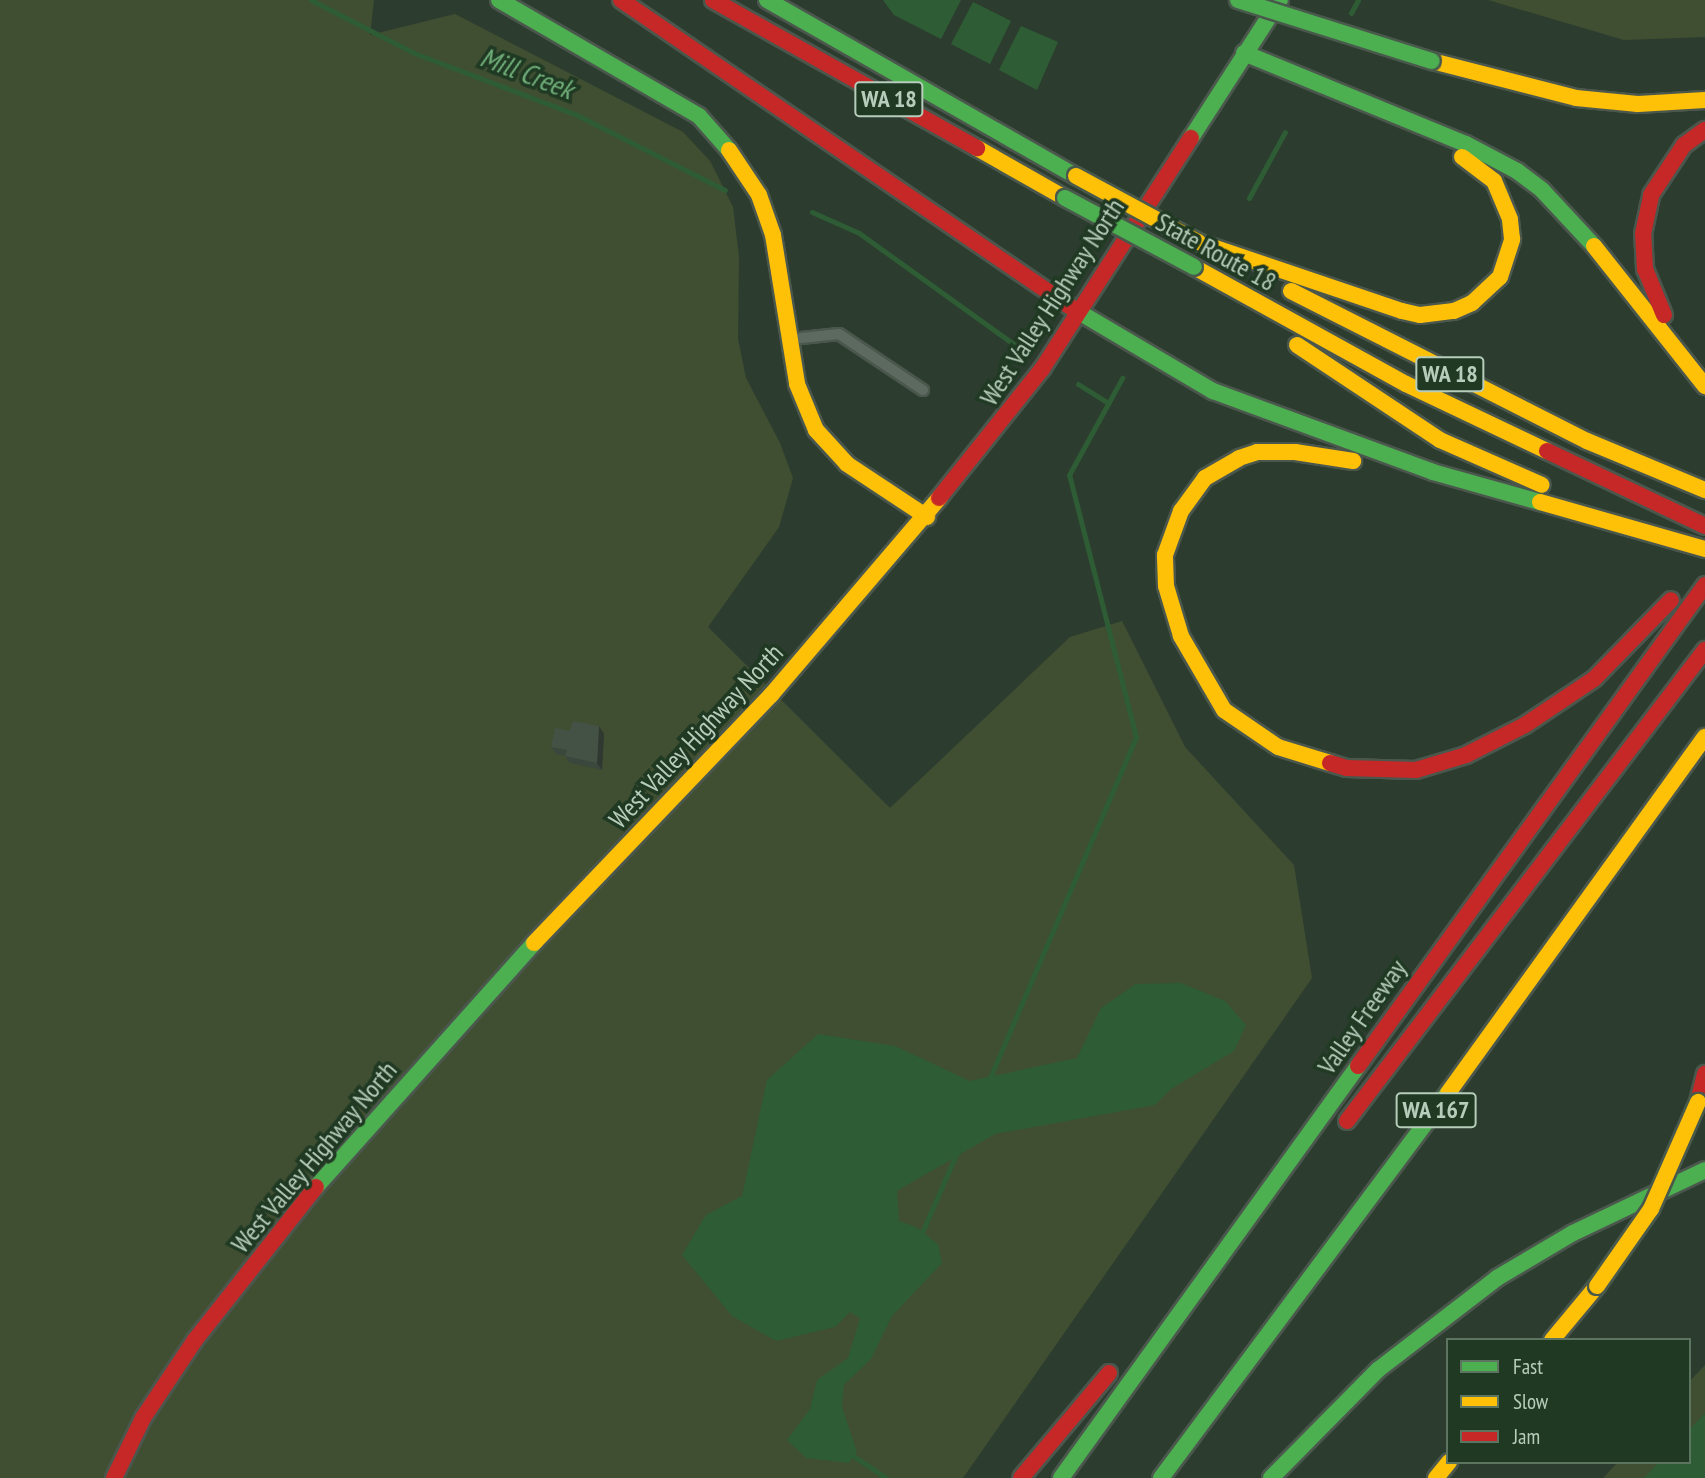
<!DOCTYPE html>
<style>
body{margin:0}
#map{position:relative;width:1705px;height:1478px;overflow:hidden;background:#2c3d2f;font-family:"PT Sans Narrow",sans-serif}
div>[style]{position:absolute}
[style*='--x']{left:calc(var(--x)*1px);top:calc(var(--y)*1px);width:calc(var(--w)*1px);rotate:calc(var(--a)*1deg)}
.green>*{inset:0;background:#404f32}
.water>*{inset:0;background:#2e5c34}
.stream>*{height:5px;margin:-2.5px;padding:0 2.5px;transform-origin:2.5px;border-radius:2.5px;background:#2e5c34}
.roads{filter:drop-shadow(2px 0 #4b574d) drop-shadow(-2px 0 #4b574d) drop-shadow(0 2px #4b574d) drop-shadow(0 -2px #4b574d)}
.lane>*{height:10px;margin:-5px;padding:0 5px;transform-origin:5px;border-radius:5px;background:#5d6a60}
.fast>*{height:16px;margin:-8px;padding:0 8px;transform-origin:8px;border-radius:8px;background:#4caf50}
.slow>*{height:16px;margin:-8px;padding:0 8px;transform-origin:8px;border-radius:8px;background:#ffc107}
.jam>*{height:16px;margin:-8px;padding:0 8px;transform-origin:8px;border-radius:8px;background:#c62828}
.bridges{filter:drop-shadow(2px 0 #49594c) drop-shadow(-2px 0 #49594c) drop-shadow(0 2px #49594c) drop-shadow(0 -2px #49594c)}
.fast-bridge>*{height:16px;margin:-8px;padding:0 8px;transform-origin:8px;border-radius:8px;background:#4caf50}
.slow-bridge>*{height:16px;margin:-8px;padding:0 8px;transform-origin:8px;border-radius:8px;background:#ffc107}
.wall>*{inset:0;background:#3a473c}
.shaded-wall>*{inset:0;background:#303931}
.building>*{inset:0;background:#445246}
span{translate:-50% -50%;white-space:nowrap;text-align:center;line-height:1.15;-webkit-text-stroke:7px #1f3923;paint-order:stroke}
.shield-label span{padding:2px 5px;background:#1f3923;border:2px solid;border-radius:5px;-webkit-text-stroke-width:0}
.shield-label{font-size:24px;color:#b7cdbb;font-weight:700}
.street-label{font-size:26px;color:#b7cdbb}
.water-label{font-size:28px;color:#6fad78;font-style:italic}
.legend{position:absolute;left:1446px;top:1338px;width:245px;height:126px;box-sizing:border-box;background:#1f3923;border:2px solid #5c7460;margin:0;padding:9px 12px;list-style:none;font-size:21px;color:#b7cdbb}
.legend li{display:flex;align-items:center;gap:14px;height:35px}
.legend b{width:35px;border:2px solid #5c7460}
</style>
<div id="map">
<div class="green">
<div style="clip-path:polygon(0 0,374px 0,370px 35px,455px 14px,683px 132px,710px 161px,733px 207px,739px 257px,738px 339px,746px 378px,780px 443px,793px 478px,779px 527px,708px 627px,890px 808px,1070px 637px,1122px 621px,1185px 747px,1294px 865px,1312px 978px,963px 1478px,0 1478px)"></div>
<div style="clip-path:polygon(1488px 0,1705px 0,1705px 37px,1624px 40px)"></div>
<div style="clip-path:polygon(1705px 1365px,1705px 1478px,1603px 1478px,1618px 1462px,1689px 1462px,1689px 1382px)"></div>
</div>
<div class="water">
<div style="clip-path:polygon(883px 0,961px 0,941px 39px,894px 15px)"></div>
<div style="clip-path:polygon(973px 2px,1011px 21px,990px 64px,951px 44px)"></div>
<div style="clip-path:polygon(1021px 26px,1058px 42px,1037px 90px,999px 70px)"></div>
<div style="clip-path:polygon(1181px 983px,1225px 1001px,1246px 1025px,1234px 1051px,1171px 1089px,1155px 1105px,995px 1134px,897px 1191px,899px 1221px,916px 1227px,938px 1244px,942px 1263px,892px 1316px,871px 1359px,844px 1385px,842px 1407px,857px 1452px,849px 1463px,806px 1458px,787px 1440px,810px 1409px,817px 1380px,848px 1358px,860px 1318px,850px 1312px,835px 1327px,776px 1341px,732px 1316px,682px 1255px,706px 1215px,742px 1196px,767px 1080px,818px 1034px,895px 1046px,970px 1081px,1077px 1058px,1101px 1008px,1136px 984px)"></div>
<div style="clip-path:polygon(1705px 1413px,1705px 1478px,1644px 1478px,1659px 1462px,1689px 1462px,1689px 1430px)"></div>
</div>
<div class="stream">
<div style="--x:311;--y:0;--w:116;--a:27.2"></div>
<div style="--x:414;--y:53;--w:172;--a:20.8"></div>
<div style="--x:575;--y:114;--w:168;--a:26.9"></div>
<div style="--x:1351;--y:13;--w:15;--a:-62"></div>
<div style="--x:1249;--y:198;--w:75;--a:-61.4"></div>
<div style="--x:812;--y:212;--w:51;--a:24.1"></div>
<div style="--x:859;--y:233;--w:193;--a:35.7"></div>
<div style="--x:1078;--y:384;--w:36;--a:32"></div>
<div style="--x:989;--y:1080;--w:373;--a:-66.8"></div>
<div style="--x:1136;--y:737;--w:270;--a:-104.3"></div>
<div style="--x:1069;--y:475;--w:111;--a:-61.3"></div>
<div style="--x:920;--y:1237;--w:95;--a:-66.4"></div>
<div style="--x:849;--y:1453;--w:45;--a:34"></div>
</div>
<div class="roads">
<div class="lane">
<div style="--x:792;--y:339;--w:47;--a:-6.1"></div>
<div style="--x:839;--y:334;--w:101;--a:33.7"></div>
</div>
<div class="fast">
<div style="--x:499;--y:0;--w:231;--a:30.1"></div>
<div style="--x:699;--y:116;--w:45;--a:48.6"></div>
<div style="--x:767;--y:0;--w:356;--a:29.7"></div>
<div style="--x:1244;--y:53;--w:240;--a:22.3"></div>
<div style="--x:1466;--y:144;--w:58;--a:27.9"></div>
<div style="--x:1517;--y:171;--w:31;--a:37"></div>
<div style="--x:1542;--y:190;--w:76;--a:47.1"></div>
<div style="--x:1191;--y:138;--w:164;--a:-57.2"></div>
<div style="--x:1072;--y:308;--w:164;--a:30.5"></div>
<div style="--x:1213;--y:391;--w:234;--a:20.2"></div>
<div style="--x:1433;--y:472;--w:111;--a:15.7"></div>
<div style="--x:316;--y:1187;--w:327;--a:-48.2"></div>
<div style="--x:1061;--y:1478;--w:508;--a:-54.21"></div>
<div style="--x:1161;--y:1478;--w:480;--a:-53.3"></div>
<div style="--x:1271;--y:1478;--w:153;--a:-45.3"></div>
<div style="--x:1379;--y:1369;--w:149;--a:-37.6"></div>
<div style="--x:1497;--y:1278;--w:88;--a:-30.6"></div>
<div style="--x:1573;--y:1233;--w:146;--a:-25.5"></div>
</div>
<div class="slow">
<div style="--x:1432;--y:61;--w:149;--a:14.4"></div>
<div style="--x:1576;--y:98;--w:62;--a:5.5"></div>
<div style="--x:1638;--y:104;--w:67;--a:-3.4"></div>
<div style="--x:977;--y:148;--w:101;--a:29.6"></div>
<div style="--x:729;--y:150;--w:54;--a:56.3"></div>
<div style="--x:759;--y:195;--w:42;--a:70.7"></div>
<div style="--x:773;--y:235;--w:151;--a:80.8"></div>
<div style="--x:797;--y:384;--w:50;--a:67.6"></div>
<div style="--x:816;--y:430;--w:46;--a:47.6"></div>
<div style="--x:847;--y:464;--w:96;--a:33.5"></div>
<div style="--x:1201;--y:243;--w:212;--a:18.7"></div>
<div style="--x:1402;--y:311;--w:18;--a:13"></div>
<div style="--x:1420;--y:315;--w:34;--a:-7"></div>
<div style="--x:1454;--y:311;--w:20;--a:-24"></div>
<div style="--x:1472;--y:303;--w:38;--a:-43"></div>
<div style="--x:1500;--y:277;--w:40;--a:-72"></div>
<div style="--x:1512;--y:239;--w:20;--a:-96"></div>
<div style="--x:1510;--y:219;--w:41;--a:-112.8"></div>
<div style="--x:1494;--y:181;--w:40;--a:-143"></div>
<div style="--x:1594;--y:246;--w:179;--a:51.6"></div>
<div style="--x:1194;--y:267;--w:242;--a:28.9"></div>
<div style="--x:1406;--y:384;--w:156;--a:25.4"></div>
<div style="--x:1291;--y:291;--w:332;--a:26.9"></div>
<div style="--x:1587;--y:441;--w:128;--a:22.6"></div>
<div style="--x:1297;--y:345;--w:172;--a:33.6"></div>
<div style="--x:1440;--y:440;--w:111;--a:23.8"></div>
<div style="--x:1540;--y:502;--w:172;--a:15.9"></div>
<div style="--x:1330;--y:763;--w:54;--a:-162.9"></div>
<div style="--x:1278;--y:747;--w:65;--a:-145.6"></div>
<div style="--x:1224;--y:710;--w:86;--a:-120.2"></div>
<div style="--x:1181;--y:636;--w:52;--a:-106.7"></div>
<div style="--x:1166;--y:586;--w:31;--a:-92"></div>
<div style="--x:1165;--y:555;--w:47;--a:-70"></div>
<div style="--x:1181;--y:511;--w:41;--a:-54"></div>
<div style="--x:1205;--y:478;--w:39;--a:-30"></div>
<div style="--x:1239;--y:458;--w:19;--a:-18"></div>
<div style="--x:1257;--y:452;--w:38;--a:0"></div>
<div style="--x:1295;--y:452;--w:59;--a:8.8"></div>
<div style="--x:534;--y:943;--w:343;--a:-46.3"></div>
<div style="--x:771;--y:695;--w:259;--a:-49.5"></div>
<div style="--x:1448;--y:1093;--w:439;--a:-54.2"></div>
<div style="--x:1552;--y:1340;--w:70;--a:-50.2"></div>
<div style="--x:1436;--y:1478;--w:21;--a:-51"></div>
</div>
<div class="jam">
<div style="--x:621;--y:0;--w:546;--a:34.33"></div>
<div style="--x:713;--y:0;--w:303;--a:29.3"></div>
<div style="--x:1664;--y:315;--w:50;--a:-112.4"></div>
<div style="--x:1645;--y:269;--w:35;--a:-93"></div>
<div style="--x:1643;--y:234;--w:40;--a:-78"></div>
<div style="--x:1651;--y:195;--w:60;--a:-56.6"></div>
<div style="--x:1684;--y:145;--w:26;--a:-36"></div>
<div style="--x:1547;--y:451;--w:175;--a:25.4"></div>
<div style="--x:939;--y:498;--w:165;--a:-51.4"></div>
<div style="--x:1042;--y:369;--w:275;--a:-57.2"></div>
<div style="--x:1330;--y:763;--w:17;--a:17"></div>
<div style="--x:1346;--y:768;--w:70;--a:1.6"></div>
<div style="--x:1416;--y:770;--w:52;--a:-16.7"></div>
<div style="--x:1466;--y:755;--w:66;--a:-27"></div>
<div style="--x:1525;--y:725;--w:83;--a:-33.7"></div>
<div style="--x:1594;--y:679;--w:110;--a:-45.7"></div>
<div style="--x:1358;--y:1066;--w:593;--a:-54.19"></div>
<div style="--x:1698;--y:1102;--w:29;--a:-76"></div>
<div style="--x:1347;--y:1121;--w:592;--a:-52.76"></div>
<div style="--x:114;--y:1478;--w:67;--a:-64.2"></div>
<div style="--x:143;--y:1418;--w:94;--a:-56.3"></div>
<div style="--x:195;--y:1340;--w:195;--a:-51.7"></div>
<div style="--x:1021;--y:1478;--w:137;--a:-50"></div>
</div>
</div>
<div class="bridges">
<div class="fast-bridge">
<div style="--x:1238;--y:0;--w:203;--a:17.5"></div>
<div style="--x:1065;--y:198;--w:146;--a:28.1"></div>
</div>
<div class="slow-bridge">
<div style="--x:1076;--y:176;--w:139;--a:28.4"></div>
<div style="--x:1597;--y:1286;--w:94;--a:-55"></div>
<div style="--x:1651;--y:1209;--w:117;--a:-66.3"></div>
</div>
</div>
<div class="wall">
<div style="clip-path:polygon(570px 731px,604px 734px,602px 770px,570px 763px,565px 756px,556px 754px,551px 747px)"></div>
</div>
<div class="shaded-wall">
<div style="clip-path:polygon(599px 726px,604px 734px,602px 770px,597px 763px)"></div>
</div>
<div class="building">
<div style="clip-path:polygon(573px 721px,599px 726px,597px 763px,565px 756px,567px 750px,551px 747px,555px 728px,570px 731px)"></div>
</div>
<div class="shield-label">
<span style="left:889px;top:99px">WA 18</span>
<span style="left:1450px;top:374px">WA 18</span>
<span style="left:1436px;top:1110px">WA 167</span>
</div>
<div class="street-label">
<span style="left:1216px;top:252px;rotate:29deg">State Route 18</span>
<span style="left:1052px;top:302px;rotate:-57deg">West Valley Highway North</span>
<span style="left:696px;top:736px;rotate:-47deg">West Valley Highway North</span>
<span style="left:1362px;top:1017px;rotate:-55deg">Valley Freeway</span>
<span style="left:314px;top:1157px;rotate:-50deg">West Valley Highway North</span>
</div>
<div class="water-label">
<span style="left:527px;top:73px;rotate:21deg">Mill Creek</span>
</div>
<ul class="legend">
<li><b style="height:9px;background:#4caf50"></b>Fast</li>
<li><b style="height:9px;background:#ffc107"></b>Slow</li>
<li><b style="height:9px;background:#c62828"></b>Jam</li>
</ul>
</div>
